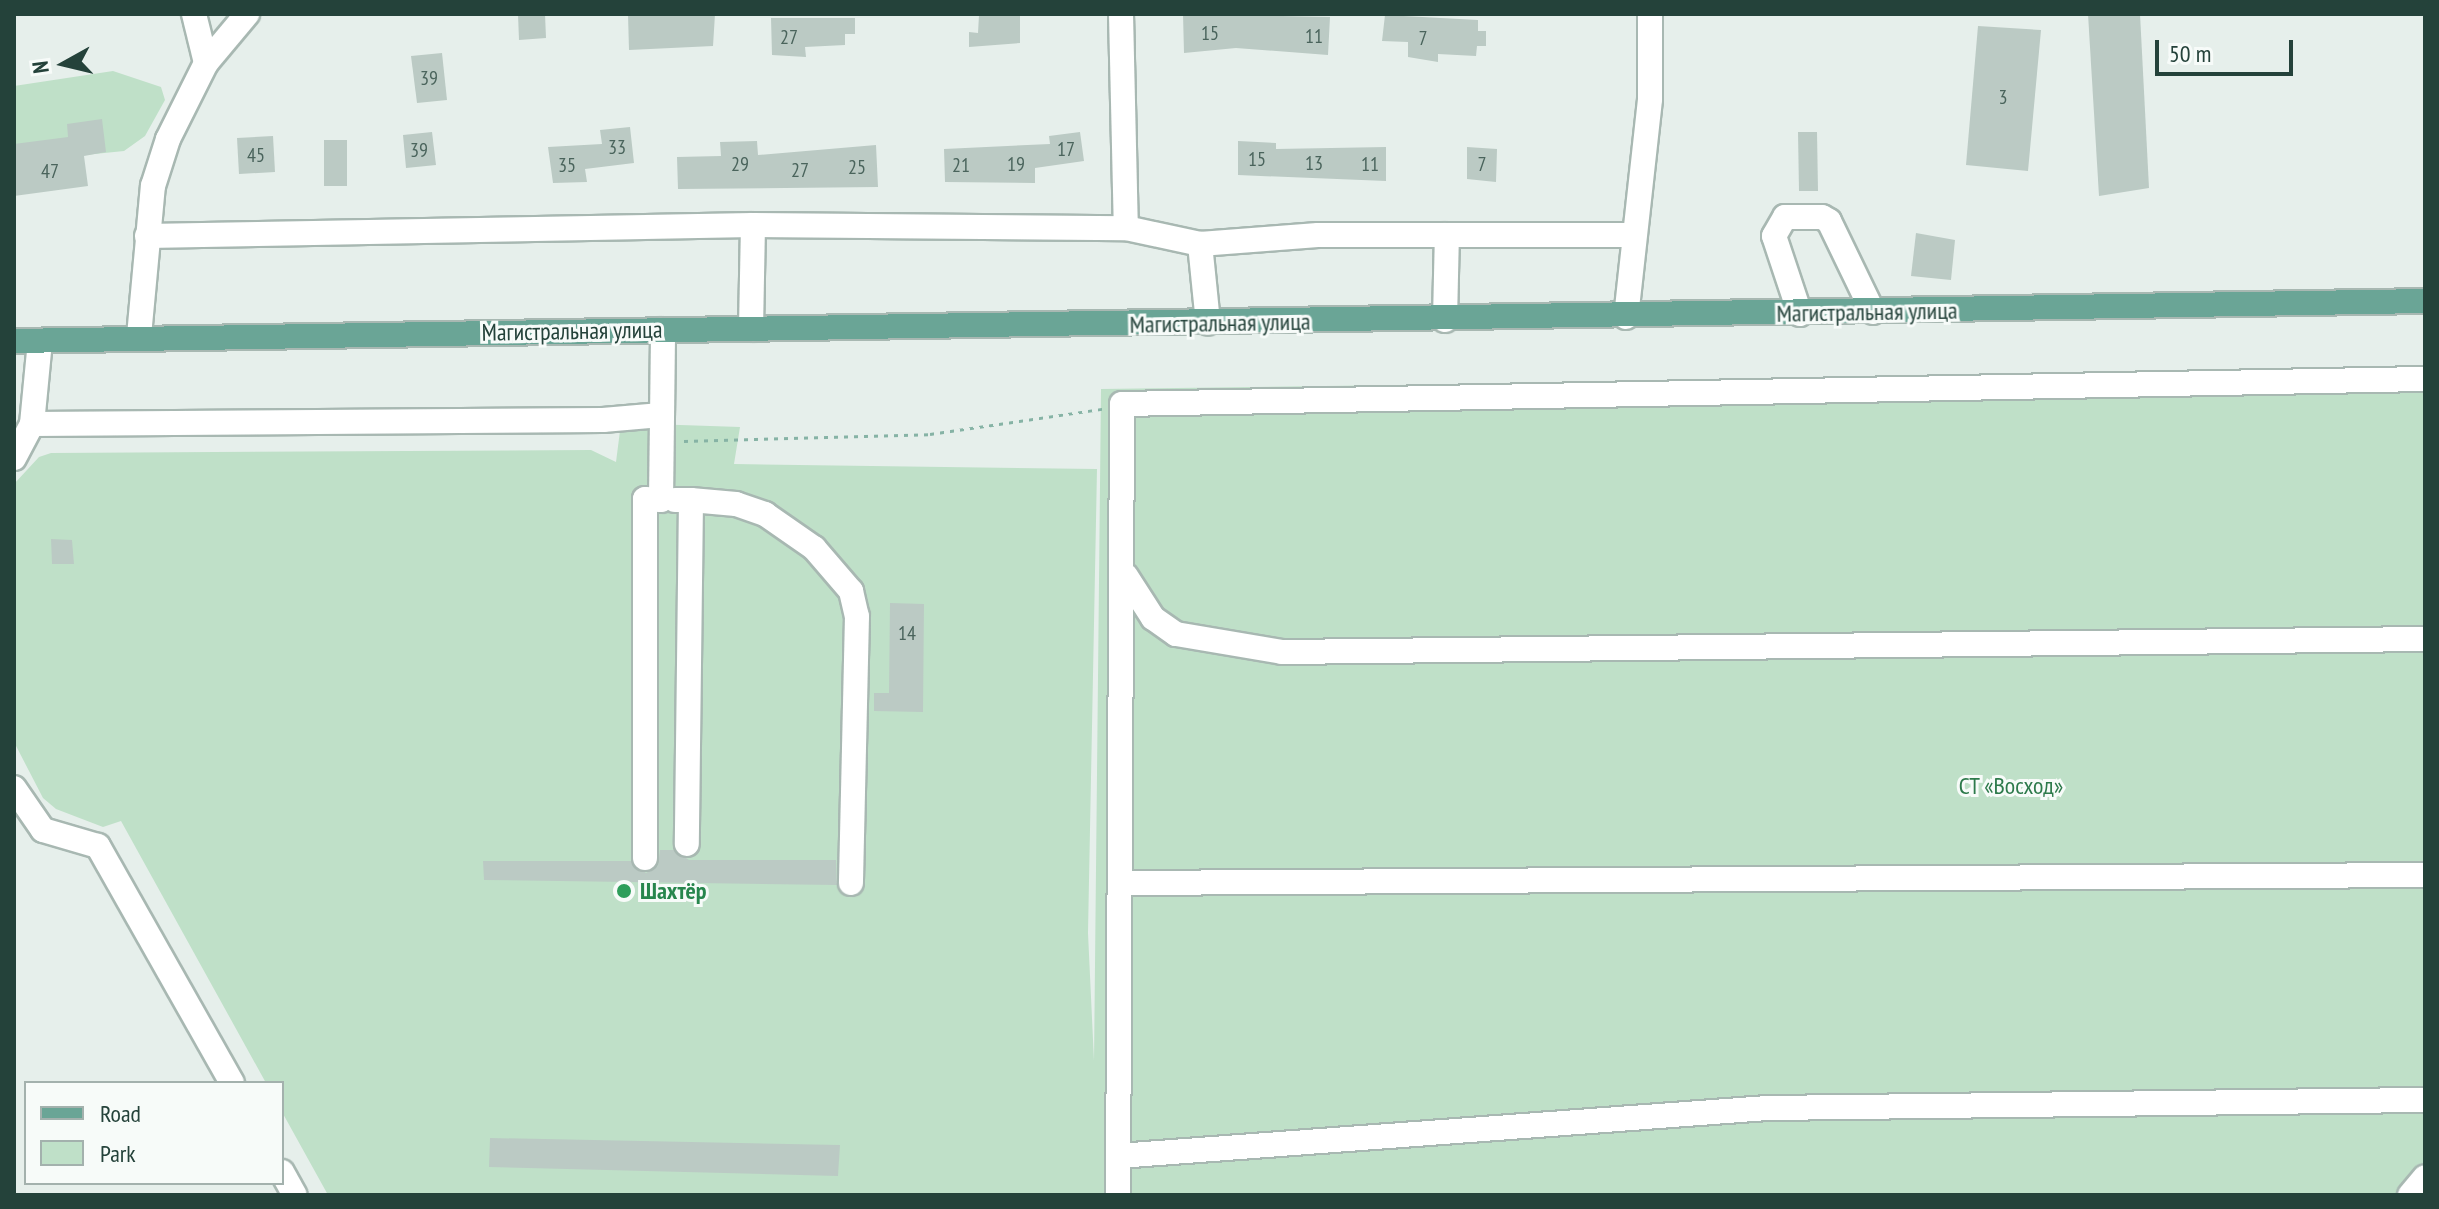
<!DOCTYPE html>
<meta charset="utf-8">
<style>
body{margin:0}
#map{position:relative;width:2439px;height:1209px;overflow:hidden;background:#e6efeb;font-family:"PT Sans Narrow",sans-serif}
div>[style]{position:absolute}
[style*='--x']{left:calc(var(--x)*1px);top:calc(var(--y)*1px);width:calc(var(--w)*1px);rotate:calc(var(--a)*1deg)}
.green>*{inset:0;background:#bfe0c8}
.building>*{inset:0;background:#bbcac4}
.path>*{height:3px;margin-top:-1.5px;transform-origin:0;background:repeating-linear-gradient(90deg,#86b3a5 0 4px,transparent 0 10px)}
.roads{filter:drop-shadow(2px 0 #a8b8b2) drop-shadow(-2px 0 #a8b8b2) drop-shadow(0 2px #a8b8b2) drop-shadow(0 -2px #a8b8b2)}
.minor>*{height:24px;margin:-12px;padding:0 12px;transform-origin:12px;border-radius:12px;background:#fff}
.major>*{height:24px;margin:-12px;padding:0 12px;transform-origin:12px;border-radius:12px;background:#6aa596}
.dots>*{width:22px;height:22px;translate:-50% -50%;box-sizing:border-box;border:4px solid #f7fbf9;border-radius:50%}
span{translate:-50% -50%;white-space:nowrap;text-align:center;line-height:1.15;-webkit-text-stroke:6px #f7fbf9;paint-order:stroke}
.number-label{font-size:20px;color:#4a645c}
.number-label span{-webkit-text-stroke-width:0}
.street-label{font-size:24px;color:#24423a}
.park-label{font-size:24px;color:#2d7a4b}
.leisure-label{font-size:24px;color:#27864d;font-weight:700}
.left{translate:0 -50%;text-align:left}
.frame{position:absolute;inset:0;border:16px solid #24423a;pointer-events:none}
.legend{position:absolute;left:24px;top:1081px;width:260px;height:104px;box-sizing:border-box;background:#f7fbf9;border:2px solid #a3b1ad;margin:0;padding:10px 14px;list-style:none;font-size:24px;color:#24423a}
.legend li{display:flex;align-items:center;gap:16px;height:40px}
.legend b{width:40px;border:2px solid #a3b1ad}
.north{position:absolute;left:24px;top:24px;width:80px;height:80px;-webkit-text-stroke:6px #f7fbf9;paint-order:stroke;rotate:262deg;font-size:22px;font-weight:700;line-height:32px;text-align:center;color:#24423a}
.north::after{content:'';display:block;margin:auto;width:28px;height:36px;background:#24423a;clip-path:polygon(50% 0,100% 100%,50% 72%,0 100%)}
.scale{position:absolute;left:2155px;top:40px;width:138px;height:36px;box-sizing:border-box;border:4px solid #24423a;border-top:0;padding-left:10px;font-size:24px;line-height:28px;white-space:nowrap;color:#24423a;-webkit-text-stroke:6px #f7fbf9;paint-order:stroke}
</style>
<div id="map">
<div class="green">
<div style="clip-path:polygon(113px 71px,161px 87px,165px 100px,145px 136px,124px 151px,65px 157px,14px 171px,14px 86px)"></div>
<div style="clip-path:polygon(2425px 371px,2425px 1163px,2404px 1195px,328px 1195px,282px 1112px,282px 1083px,266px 1083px,121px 821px,103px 827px,56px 809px,43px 798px,14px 742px,14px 484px,39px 457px,51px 453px,591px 450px,616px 462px,621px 423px,740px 427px,734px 464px,1097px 469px,1088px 933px,1094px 1061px,1101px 389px)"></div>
</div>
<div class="building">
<div style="clip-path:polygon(518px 14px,545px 14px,546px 38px,519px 40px)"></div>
<div style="clip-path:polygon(628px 14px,715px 14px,713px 46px,629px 50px)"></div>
<div style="clip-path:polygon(1020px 14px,1020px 43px,969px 47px,969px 32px,978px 33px,979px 15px)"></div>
<div style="clip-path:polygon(1183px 14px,1330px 17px,1328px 55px,1236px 48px,1184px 53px)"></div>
<div style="clip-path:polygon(2088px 14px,2140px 14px,2149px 188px,2099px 196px)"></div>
<div style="clip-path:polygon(1385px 15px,1478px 20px,1478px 31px,1486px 31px,1486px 46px,1477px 46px,1476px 56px,1438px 54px,1438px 62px,1408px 57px,1408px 42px,1382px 41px)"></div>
<div style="clip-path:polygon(771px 18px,855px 18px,855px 34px,845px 34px,845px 45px,805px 47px,806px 57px,772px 55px)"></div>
<div style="clip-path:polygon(1978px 26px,2041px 30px,2028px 171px,1966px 165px)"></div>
<div style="clip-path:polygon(442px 53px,447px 100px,417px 103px,411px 56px)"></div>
<div style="clip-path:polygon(102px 119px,106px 152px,84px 156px,88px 186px,14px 196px,14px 144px,68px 137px,67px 124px)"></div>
<div style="clip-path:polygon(630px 127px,634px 163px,585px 169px,587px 182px,553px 183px,548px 147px,602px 144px,600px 130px)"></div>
<div style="clip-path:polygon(432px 132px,436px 165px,406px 168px,403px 135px)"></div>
<div style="clip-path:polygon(1080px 132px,1084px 161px,1035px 168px,1035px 183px,945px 182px,944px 149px,1050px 144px,1049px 136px)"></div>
<div style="clip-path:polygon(1798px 132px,1817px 132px,1818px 191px,1799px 191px)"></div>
<div style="clip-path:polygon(273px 136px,275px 172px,239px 174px,237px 138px)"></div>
<div style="clip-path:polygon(324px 140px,347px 140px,347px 186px,324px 186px)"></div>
<div style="clip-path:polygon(757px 141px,758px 155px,876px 145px,878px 187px,678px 189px,677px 157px,721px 156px,720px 142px)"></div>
<div style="clip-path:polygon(1238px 141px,1276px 143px,1276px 149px,1386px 147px,1386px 181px,1238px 175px)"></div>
<div style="clip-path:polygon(1467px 147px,1497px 149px,1496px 182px,1467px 179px)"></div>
<div style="clip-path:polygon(1916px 233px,1955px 240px,1951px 280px,1911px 276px)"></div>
<div style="clip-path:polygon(51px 539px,72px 540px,74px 564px,52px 564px)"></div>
<div style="clip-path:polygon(890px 603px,924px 604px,923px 712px,874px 711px,874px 693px,889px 693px)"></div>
<div style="clip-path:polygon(660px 850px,674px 850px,689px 860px,836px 860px,837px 885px,484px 880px,483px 861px,631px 861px,646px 873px,658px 866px)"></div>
<div style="clip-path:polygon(490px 1138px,840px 1145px,838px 1176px,489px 1167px)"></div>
</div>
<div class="path">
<div style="--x:684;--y:441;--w:246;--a:-1.6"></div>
<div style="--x:930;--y:434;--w:174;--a:-8.3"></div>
</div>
<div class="roads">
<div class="minor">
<div style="--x:194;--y:14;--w:50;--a:76.2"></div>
<div style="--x:1121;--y:14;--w:214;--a:88.7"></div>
<div style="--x:147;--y:236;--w:606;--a:-1.04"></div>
<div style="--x:753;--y:225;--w:373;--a:0.5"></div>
<div style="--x:1126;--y:228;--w:76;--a:12.2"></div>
<div style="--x:1200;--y:244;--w:118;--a:-4.4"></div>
<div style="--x:1318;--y:235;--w:314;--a:0"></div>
<div style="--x:1200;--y:244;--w:79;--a:84.2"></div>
<div style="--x:1800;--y:314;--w:82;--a:-108.4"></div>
<div style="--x:1774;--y:236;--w:22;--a:-60"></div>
<div style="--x:1785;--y:217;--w:37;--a:0"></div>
<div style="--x:1822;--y:217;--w:8;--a:30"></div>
<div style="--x:1829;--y:221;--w:101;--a:64.2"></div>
<div style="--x:1626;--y:317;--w:219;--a:-83.7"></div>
<div style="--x:1650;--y:99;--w:85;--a:-90"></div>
<div style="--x:1445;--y:320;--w:85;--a:-88.7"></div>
<div style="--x:751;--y:329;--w:104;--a:-88.9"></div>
<div style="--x:139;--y:336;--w:151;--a:-84.7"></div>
<div style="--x:153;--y:186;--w:49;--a:-72.3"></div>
<div style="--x:168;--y:139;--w:85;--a:-63.4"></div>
<div style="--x:206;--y:63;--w:64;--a:-50.1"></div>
<div style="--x:32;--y:424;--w:571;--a:-0.4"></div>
<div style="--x:603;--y:420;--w:58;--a:-4.9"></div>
<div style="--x:14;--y:458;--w:38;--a:-62"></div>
<div style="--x:32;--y:424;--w:83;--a:-84.5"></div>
<div style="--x:675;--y:500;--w:16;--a:0"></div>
<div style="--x:691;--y:500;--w:344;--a:90.7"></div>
<div style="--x:691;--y:500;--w:45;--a:5.1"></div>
<div style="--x:736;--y:504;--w:31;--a:19"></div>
<div style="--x:765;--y:514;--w:60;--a:34.8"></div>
<div style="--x:814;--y:548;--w:57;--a:49.3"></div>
<div style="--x:851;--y:591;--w:26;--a:77"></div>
<div style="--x:857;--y:616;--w:267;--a:91.3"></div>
<div style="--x:1126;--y:576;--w:50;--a:57.3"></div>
<div style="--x:1153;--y:618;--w:28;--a:35"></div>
<div style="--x:1176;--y:634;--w:108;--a:9.6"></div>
<div style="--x:1282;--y:652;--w:1143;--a:-0.65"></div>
<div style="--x:14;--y:788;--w:51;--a:55.4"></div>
<div style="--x:43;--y:830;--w:57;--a:16.2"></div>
<div style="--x:98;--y:846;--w:272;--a:60.5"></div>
<div style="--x:645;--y:858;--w:359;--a:-90"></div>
<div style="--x:645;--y:499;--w:16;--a:4"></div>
<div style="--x:661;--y:500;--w:170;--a:-89.3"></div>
<div style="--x:1121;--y:883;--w:1304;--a:-0.35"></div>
<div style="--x:1118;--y:1156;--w:651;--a:-4.23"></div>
<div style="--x:1767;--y:1108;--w:658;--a:-0.7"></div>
<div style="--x:282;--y:1172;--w:26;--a:61"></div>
<div style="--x:1118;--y:1195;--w:791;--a:-89.71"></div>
<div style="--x:1122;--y:404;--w:1303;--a:-1.1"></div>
<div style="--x:2410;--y:1195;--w:23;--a:-50"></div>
</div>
<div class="major">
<div style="--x:14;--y:341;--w:2411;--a:-0.95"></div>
</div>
</div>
<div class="dots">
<div style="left:624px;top:891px;background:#2e9e5b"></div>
</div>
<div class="number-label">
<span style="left:1210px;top:33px">15</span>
<span style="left:1314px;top:36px">11</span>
<span style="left:789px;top:37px">27</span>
<span style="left:1423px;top:38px">7</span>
<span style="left:429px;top:78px">39</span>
<span style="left:2003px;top:97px">3</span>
<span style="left:617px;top:147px">33</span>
<span style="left:1066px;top:149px">17</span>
<span style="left:419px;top:150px">39</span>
<span style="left:256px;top:155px">45</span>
<span style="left:1257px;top:159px">15</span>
<span style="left:1314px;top:163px">13</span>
<span style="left:740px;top:164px">29</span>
<span style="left:1016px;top:164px">19</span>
<span style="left:1370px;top:164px">11</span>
<span style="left:1482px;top:164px">7</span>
<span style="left:567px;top:165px">35</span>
<span style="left:961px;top:165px">21</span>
<span style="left:857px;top:167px">25</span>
<span style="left:800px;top:170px">27</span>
<span style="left:50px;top:171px">47</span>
<span style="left:907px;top:633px">14</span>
</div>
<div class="street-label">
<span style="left:1867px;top:312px;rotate:-1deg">Магистральная улица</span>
<span style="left:1220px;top:323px;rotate:-1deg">Магистральная улица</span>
<span style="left:572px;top:331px;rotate:-1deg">Магистральная улица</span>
</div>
<div class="park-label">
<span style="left:2011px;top:786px">СТ «Восход»</span>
</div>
<div class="leisure-label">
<span class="left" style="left:640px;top:891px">Шахтёр</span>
</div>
<div class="frame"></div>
<ul class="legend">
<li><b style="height:10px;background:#6aa596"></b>Road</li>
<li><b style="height:22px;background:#bfe0c8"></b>Park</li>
</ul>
<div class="north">N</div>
<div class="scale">50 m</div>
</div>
